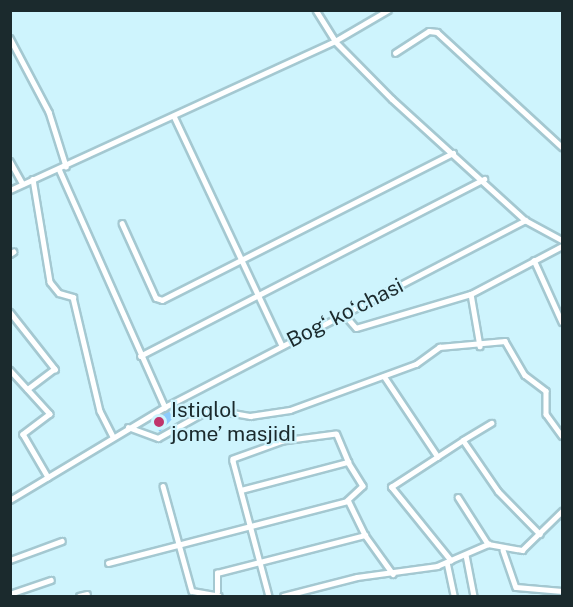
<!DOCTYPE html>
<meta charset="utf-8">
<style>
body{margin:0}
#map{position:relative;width:573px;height:607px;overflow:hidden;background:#cef4fd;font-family:"Public Sans",sans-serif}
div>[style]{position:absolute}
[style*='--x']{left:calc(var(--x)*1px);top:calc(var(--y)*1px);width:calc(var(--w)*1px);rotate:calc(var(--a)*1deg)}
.building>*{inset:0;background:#8dcbfd}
.roads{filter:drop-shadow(2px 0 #a4c8d1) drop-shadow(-2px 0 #a4c8d1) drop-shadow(0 2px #a4c8d1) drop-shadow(0 -2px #a4c8d1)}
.street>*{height:4.5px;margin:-2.25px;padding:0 2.25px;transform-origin:2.25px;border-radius:2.25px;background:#fff}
.dots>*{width:16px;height:16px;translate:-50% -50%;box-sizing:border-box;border:3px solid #cef4fd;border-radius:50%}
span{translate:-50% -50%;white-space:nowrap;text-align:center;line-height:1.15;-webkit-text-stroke:4.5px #cef4fd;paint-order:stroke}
.street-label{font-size:21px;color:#1b2a2d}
.poi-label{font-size:21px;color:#1b2a2d}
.left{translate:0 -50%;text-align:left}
.frame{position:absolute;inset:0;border:12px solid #1b2a2d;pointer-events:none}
</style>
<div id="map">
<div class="building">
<div style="clip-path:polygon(169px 411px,173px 418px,160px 432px,151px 421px)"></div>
</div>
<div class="roads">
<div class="street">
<div style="--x:316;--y:10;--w:36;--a:58"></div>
<div style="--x:335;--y:41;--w:81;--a:45.5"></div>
<div style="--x:392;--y:99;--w:180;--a:42.3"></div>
<div style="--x:525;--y:220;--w:42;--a:28.4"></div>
<div style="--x:10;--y:38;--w:84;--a:62.2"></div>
<div style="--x:49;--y:112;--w:57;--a:72.5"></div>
<div style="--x:395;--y:53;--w:40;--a:-32.9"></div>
<div style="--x:429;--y:31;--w:8;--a:7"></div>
<div style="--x:437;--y:32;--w:170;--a:42.6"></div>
<div style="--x:174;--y:116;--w:254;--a:64.8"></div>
<div style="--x:10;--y:161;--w:26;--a:61"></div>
<div style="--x:59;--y:169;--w:261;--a:66"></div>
<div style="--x:33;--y:179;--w:104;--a:80.6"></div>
<div style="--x:50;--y:282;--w:14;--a:51"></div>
<div style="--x:59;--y:293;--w:15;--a:16"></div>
<div style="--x:73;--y:297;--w:117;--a:76.7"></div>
<div style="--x:100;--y:411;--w:28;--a:63"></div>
<div style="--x:10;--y:190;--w:358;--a:-24.6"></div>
<div style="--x:335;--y:41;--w:61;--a:-30.3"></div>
<div style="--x:122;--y:223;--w:82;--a:65.6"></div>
<div style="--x:156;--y:298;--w:6;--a:18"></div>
<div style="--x:162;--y:300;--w:326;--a:-26.8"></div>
<div style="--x:10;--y:254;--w:4;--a:-34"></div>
<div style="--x:534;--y:260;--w:68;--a:65.7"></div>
<div style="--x:471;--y:294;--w:53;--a:80.2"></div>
<div style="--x:10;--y:312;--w:73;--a:51.7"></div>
<div style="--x:55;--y:369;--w:34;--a:143"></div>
<div style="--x:344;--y:314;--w:18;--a:49"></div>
<div style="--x:356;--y:328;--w:120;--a:-16.5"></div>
<div style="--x:471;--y:294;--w:103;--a:-27.8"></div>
<div style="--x:140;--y:356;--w:387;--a:-27.2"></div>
<div style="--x:10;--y:370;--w:59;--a:47.7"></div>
<div style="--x:50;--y:414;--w:34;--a:143"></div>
<div style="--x:23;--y:434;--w:50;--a:59.8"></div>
<div style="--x:384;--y:376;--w:97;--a:56.3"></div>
<div style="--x:128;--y:427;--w:32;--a:20"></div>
<div style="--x:158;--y:438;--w:60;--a:-29.1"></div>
<div style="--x:210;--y:409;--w:41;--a:9.9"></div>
<div style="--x:250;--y:416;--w:40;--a:-8.5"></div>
<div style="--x:290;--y:410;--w:134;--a:-20.1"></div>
<div style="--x:416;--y:364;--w:29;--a:-36"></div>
<div style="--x:439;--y:347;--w:66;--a:-5.2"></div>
<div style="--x:505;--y:341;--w:39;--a:60"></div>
<div style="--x:525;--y:375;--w:26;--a:37"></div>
<div style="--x:546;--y:391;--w:23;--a:90"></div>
<div style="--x:546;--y:414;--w:27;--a:54"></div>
<div style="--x:463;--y:440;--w:33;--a:-31"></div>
<div style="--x:348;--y:462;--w:28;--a:58"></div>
<div style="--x:363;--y:486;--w:21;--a:137"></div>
<div style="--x:348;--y:500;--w:39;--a:64"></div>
<div style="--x:163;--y:486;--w:109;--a:74.6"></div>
<div style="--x:192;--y:591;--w:27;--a:10"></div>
<div style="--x:241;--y:490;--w:111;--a:-14.7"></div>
<div style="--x:348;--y:462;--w:30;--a:-113"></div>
<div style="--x:336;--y:434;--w:53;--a:172.5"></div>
<div style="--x:283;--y:441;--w:53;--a:160.2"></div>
<div style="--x:233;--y:459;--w:2;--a:90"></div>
<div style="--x:233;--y:461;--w:140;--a:75.1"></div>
<div style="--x:458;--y:497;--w:56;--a:57.4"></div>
<div style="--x:10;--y:500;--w:181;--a:-31"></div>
<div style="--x:165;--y:407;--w:406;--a:-27.4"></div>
<div style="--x:503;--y:550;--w:39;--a:71"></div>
<div style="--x:516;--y:587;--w:46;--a:5"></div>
<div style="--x:466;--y:555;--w:42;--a:79"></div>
<div style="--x:10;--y:560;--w:55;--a:-20.1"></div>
<div style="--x:451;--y:561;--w:95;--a:-129"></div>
<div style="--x:391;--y:487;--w:86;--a:-33.1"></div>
<div style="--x:463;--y:440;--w:62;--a:55.5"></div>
<div style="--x:498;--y:491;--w:60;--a:45.7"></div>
<div style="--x:447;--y:562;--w:35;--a:78"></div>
<div style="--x:108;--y:563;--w:248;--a:-14.5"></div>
<div style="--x:217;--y:592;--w:19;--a:-90"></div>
<div style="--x:217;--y:573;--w:153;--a:-14.4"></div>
<div style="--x:365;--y:535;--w:48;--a:54.3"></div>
<div style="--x:10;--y:594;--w:43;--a:-18.9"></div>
<div style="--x:79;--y:596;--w:8;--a:-14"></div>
<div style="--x:283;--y:596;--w:76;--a:-14.4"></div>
<div style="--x:357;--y:577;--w:81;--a:-7.8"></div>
<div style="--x:437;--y:566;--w:56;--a:-23.3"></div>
<div style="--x:488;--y:544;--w:35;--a:10"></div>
<div style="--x:522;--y:550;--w:56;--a:-44.3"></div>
</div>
</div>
<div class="dots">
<div style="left:159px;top:422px;background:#c0356b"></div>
</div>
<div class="street-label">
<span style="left:345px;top:313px;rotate:-27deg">Bogʻ koʻchasi</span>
</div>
<div class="poi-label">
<span class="left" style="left:171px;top:422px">Istiqlol<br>jome’ masjidi</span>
</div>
<div class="frame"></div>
</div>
